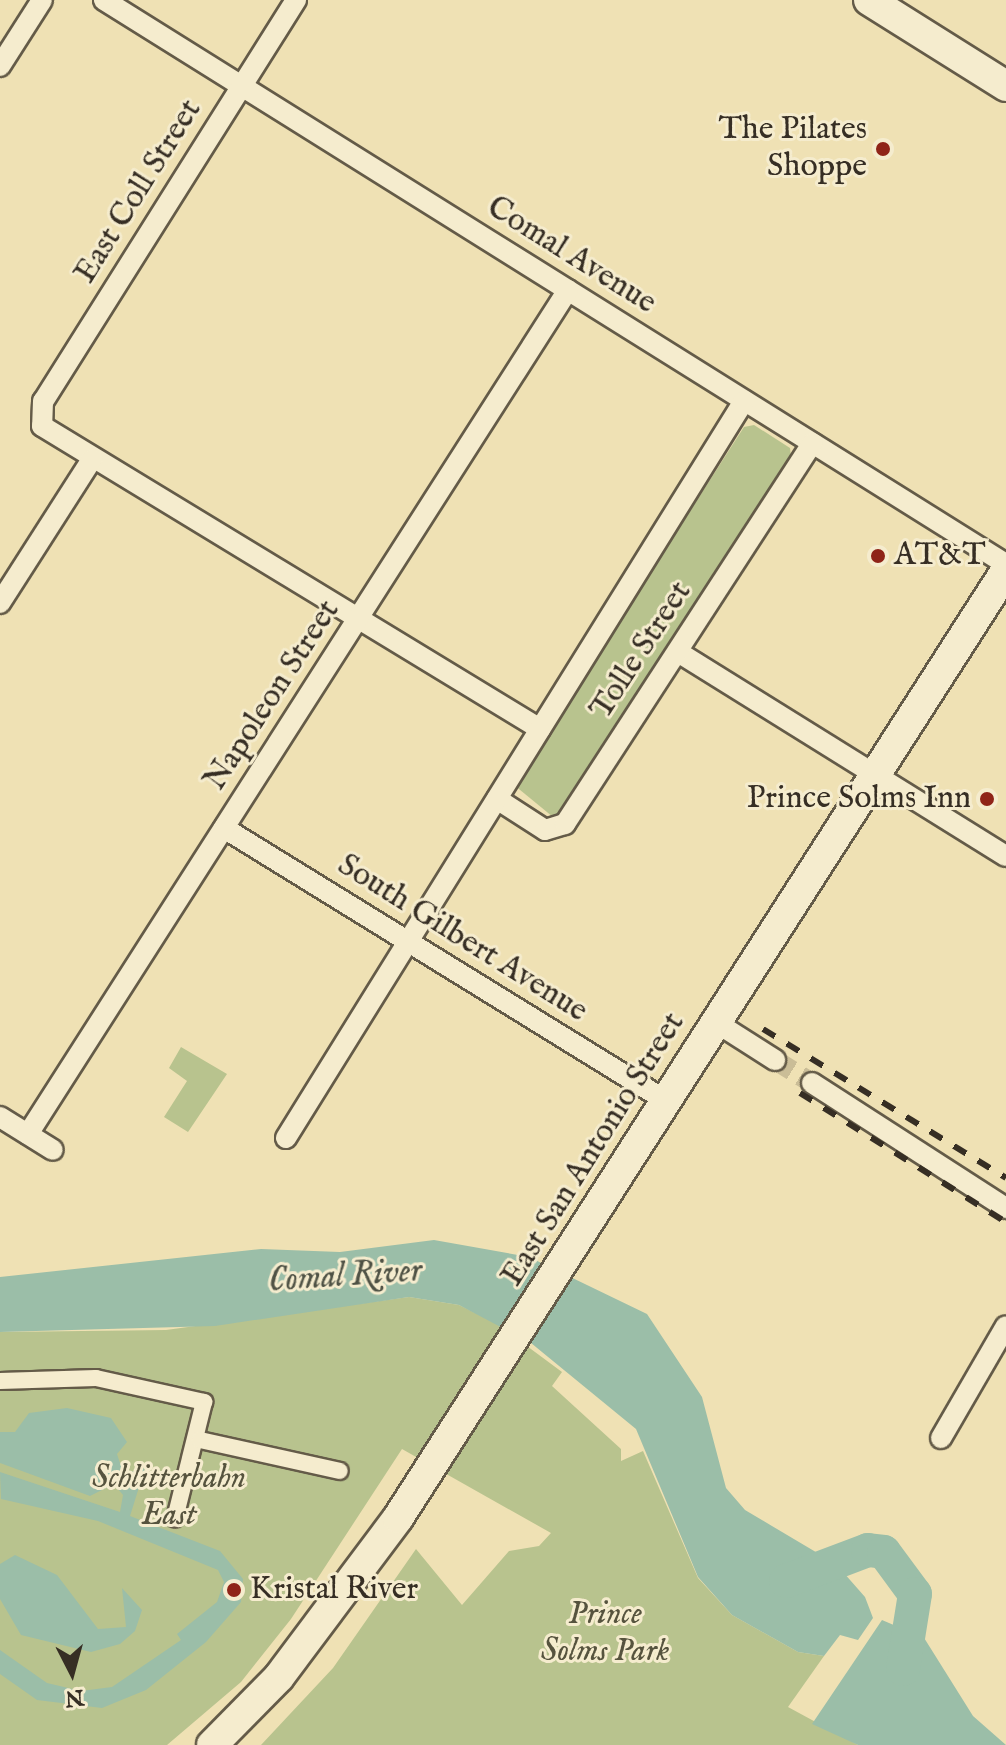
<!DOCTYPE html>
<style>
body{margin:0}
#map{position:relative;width:1006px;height:1745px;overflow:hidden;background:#efe1b4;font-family:"IM FELL English",serif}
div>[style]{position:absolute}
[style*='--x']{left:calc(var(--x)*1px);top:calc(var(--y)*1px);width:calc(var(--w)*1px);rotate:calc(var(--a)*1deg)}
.green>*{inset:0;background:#b8c38e}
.water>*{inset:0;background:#9bbea8}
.river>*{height:34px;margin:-17px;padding:0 17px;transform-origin:17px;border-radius:17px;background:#9bbea8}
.minor-tunnel>*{height:20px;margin-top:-10px;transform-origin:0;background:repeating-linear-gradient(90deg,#cabd97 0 20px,transparent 0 30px)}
.roads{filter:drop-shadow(2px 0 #645b48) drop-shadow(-2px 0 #645b48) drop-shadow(0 2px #645b48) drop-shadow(0 -2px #645b48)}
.pedestrian>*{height:16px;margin:-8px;padding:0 8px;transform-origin:8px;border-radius:8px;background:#f5ecce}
.minor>*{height:20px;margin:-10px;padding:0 10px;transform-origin:10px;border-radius:10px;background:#f5ecce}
.secondary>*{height:30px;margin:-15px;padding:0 15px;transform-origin:15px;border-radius:15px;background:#f5ecce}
.rail>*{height:6px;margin-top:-3px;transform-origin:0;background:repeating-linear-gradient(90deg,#362e24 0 14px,transparent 0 28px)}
.dots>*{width:22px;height:22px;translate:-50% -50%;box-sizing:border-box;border:4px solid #f5ecce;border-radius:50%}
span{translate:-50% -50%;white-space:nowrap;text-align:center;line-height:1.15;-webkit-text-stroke:6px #f5ecce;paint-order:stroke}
.poi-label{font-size:32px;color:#362e24}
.right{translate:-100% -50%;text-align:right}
.left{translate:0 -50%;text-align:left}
.street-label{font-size:32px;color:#362e24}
.park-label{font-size:32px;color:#56533e;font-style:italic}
.water-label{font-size:34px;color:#4f5245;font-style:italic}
.north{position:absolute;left:32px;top:1633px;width:80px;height:80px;-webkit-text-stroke:6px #f5ecce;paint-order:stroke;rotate:174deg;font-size:22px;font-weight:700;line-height:32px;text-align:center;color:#362e24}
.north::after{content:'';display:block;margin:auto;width:28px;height:36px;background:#362e24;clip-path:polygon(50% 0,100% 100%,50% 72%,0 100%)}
</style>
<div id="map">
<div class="green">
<div style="clip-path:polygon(754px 425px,790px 448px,791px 457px,562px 816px,553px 817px,514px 785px,744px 427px)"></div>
<div style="clip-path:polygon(181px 1047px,227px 1074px,188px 1132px,164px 1117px,187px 1081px,169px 1068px)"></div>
<div style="clip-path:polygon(409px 1297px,459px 1305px,496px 1323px,562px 1372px,552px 1386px,621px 1449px,621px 1461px,643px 1451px,698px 1578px,732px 1615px,798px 1652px,824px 1656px,788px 1707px,858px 1745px,261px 1745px,333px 1668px,416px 1549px,462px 1605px,509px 1551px,539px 1546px,551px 1533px,402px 1449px,291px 1619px,241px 1682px,167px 1745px,0 1745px,0 1332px,166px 1330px)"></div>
</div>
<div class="water">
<div style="clip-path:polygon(434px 1240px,529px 1257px,647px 1314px,702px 1397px,726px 1488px,745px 1510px,836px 1564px,865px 1597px,873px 1618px,858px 1640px,840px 1635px,824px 1656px,798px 1652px,732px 1615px,698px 1577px,636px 1429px,531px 1343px,459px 1305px,409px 1297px,215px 1326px,0 1332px,0 1277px,261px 1249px,340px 1252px)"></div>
<div style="clip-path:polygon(67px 1408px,111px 1418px,127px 1442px,117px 1454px,120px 1463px,131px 1472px,145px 1468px,130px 1516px,220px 1551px,243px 1579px,241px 1602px,206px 1642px,146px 1690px,102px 1708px,37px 1700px,0 1674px,0 1650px,47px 1683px,81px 1691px,112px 1687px,181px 1640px,177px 1634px,217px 1602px,224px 1582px,218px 1570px,98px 1521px,1px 1499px,0 1472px,120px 1512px,123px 1495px,114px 1484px,90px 1496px,0 1463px,0 1432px,15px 1432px,29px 1413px)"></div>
<div style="clip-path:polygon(15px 1555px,57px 1575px,98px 1629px,126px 1627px,122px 1588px,142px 1610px,135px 1631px,120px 1644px,91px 1652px,21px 1635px,0 1599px,0 1564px)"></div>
<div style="clip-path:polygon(882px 1620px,903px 1629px,916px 1625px,973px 1716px,1006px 1745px,858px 1745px,812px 1724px)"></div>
</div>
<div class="river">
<div style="--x:786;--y:1581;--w:88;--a:-20.7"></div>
<div style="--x:868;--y:1550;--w:16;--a:7"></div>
<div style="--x:884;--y:1552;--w:52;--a:53.6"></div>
<div style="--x:915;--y:1594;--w:76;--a:99.1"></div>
</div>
<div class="minor-tunnel">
<div style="--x:775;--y:1060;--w:44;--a:31.9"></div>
</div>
<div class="roads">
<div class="pedestrian">
<div style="--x:0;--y:1381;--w:96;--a:-1.8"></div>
<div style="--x:96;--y:1378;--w:111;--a:12.5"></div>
<div style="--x:204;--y:1402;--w:120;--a:104"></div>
<div style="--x:200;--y:1440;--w:143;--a:12.5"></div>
</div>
<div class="minor">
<div style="--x:104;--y:0;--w:1064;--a:32.02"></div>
<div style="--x:296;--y:0;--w:474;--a:122.2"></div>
<div style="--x:43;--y:401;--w:25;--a:92"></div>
<div style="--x:42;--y:426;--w:583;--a:31.32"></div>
<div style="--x:0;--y:66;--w:78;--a:-57.5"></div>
<div style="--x:0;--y:603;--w:171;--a:-57.4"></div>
<div style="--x:678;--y:652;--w:386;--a:31.9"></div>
<div style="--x:497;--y:799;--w:57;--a:32.9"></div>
<div style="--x:545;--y:830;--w:21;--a:-17"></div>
<div style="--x:565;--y:824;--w:454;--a:-57"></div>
<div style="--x:224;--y:828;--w:522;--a:31.68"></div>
<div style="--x:717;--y:1023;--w:69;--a:32.5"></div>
<div style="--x:812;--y:1083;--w:231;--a:32.8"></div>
<div style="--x:0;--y:1117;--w:62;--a:31.9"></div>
<div style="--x:28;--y:1134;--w:1002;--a:-57.39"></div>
<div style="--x:286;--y:1138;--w:868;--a:-58.14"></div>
<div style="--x:941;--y:1438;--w:129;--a:-59.9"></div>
</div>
<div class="secondary">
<div style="--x:869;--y:0;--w:162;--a:32.1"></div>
<div style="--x:212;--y:1745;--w:95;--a:-45.4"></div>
<div style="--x:279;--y:1677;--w:199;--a:-53.2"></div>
<div style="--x:398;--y:1518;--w:1125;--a:-57.3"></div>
</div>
</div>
<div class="rail">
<div style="--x:763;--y:1029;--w:285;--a:31.5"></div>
<div style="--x:800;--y:1093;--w:243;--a:32.1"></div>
</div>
<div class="dots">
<div style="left:883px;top:149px;background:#8f2418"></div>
<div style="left:878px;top:556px;background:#8f2418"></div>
<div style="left:987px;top:799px;background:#8f2418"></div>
<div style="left:234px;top:1590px;background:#8f2418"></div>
</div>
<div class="poi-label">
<span class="right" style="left:867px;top:149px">The Pilates<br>Shoppe</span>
<span class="left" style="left:894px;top:556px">AT&amp;T</span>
<span class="right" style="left:971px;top:799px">Prince Solms Inn</span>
<span class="left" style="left:250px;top:1590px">Kristal River</span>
</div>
<div class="street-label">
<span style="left:139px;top:192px;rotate:-58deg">East Coll Street</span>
<span style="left:571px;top:256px;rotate:32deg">Comal Avenue</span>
<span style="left:642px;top:651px;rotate:-57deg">Tolle Street</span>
<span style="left:273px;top:696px;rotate:-57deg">Napoleon Street</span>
<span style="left:462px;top:939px;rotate:32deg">South Gilbert Avenue</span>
<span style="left:594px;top:1150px;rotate:-58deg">East San Antonio Street</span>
</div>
<div class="park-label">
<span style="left:169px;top:1498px">Schlitterbahn<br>East</span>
<span style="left:605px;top:1634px">Prince<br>Solms Park</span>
</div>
<div class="water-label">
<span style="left:345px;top:1276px;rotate:-4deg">Comal River</span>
</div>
<div class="north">N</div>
</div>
